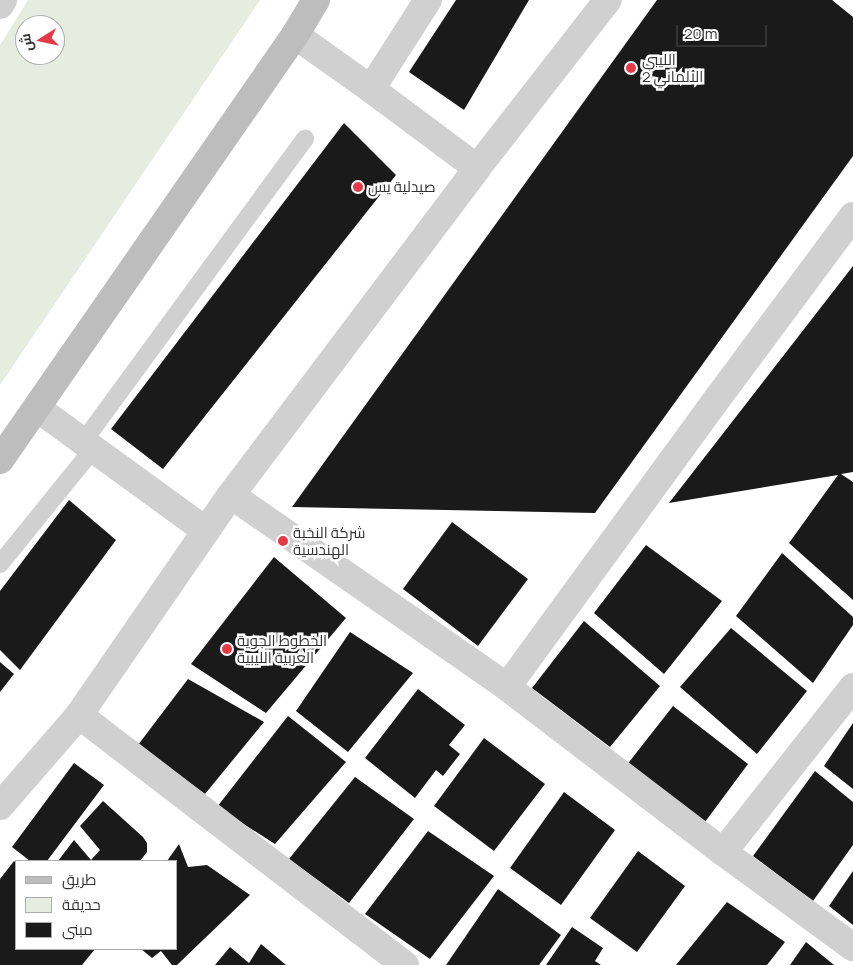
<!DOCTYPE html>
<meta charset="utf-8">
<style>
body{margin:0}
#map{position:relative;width:853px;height:965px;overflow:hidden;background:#fff;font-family:Manrope,Cairo,sans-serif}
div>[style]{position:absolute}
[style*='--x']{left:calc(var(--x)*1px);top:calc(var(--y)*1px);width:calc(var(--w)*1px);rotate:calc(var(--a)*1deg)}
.green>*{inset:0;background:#e6ecdf}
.building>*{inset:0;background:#1a1a1a}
.lane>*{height:18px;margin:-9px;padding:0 9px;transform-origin:9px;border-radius:9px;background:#d0d0d0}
.street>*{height:28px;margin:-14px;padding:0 14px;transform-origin:14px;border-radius:14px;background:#d0d0d0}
.secondary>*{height:28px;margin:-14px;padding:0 14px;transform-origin:14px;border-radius:14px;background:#bdbdbd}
.dots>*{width:14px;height:14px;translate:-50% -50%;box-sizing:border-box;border:2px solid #fff;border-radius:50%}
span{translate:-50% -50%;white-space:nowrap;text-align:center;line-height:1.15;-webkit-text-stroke:5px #fff;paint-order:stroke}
.poi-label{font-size:15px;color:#333}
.left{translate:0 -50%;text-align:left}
.legend{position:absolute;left:15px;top:860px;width:162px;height:90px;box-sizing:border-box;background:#fff;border:1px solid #adadad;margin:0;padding:6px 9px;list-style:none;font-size:15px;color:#333}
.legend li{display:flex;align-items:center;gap:10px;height:25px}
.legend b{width:25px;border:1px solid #adadad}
.north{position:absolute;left:15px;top:15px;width:50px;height:50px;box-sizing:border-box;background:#fff;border:1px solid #adadad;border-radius:50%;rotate:260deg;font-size:14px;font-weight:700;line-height:20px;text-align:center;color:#333}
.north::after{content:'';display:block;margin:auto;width:18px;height:22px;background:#e63946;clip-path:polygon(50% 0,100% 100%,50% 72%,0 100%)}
.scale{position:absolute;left:676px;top:25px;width:91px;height:22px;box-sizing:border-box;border:2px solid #333;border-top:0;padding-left:6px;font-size:15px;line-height:18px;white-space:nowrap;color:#333;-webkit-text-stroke:4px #fff;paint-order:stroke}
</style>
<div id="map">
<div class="green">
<div style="clip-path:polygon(evenodd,28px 0,260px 0,0 385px,0 45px,28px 0,25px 25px,55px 25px,55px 55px,25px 55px,25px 25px)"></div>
</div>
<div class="building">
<div style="clip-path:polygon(456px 0,529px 0,464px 110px,409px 72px)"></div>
<div style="clip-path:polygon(657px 0,832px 0,853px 17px,853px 156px,595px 513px,292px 507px)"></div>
<div style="clip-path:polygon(344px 123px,396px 175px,163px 469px,111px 429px)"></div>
<div style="clip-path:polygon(853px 266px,853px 472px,841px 474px,853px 482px,853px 600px,789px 543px,838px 475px,669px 503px)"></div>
<div style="clip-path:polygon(69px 500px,116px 540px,20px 670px,0 650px,0 591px)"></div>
<div style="clip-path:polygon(452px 522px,528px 579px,478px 646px,403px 589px)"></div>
<div style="clip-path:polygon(646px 545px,722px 601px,664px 674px,594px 613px)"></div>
<div style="clip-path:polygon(782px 553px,853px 617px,853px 625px,813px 683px,736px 616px)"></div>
<div style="clip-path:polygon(274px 557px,346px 618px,266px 713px,191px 664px)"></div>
<div style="clip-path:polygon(584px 621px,660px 686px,610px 747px,532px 688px)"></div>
<div style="clip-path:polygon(731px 628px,807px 691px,757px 754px,680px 687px)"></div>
<div style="clip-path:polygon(350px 632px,413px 673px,348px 752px,296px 711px)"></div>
<div style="clip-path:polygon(0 662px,14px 674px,0 692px)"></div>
<div style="clip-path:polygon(188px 679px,264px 722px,205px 794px,138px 745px)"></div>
<div style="clip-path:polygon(418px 689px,465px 725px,449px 745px,460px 754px,443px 776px,436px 770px,415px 798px,365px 758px)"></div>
<div style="clip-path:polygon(673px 706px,748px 764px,705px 822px,626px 766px)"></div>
<div style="clip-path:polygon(288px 716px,346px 762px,275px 844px,217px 807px)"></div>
<div style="clip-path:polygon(853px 723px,853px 789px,824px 766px)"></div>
<div style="clip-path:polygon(484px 738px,545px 784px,494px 851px,434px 806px)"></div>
<div style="clip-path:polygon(74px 763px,104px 785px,47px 861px,30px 861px,12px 847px)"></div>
<div style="clip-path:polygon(815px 771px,853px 802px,853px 845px,813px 901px,753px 856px)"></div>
<div style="clip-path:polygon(355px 777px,414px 819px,349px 903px,289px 859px)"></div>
<div style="clip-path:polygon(564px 792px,615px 830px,561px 905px,510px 868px)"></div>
<div style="clip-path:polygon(103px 801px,143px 837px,147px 843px,147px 852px,140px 861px,58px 861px,74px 840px,91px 860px,100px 850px,80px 826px)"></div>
<div style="clip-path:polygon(428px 831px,494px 876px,430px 959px,365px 914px)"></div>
<div style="clip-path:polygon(179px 844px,188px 867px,207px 865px,250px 895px,177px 965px,172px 965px,161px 951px,152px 958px,141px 949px,176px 949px,176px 861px,167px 861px)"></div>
<div style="clip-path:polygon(638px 851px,685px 886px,637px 952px,590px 918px)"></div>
<div style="clip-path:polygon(14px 861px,16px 863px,16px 949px,95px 949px,82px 965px,0 965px,0 879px)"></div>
<div style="clip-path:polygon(853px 871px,853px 925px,829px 906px)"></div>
<div style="clip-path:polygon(498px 889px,561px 935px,539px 965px,446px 965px)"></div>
<div style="clip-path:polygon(727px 902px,785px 942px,767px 965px,676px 965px)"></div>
<div style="clip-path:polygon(572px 927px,603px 948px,595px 961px,601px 965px,546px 965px)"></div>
<div style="clip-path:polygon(806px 942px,834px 965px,790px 965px)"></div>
<div style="clip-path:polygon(261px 944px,286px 965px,215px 965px,230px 947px,249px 963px)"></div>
</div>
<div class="lane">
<div style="--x:83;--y:442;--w:376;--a:-53.8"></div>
<div style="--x:0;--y:564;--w:148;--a:-51"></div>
</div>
<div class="street">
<div style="--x:0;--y:5;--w:6;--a:-59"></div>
<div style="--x:295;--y:35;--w:93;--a:35.4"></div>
<div style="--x:371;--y:89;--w:106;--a:-57.4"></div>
<div style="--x:371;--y:89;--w:132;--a:36.7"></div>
<div style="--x:37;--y:408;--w:209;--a:36"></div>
<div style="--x:231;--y:495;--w:336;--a:34.8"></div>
<div style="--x:507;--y:687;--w:272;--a:37.4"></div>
<div style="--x:507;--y:687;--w:361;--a:-53.9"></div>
<div style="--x:720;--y:395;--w:223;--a:-53.4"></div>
<div style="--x:853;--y:687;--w:210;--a:128.2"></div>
<div style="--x:723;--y:852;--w:161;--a:36.2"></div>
<div style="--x:79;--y:715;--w:411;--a:37.5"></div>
<div style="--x:0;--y:806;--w:121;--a:-49"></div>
<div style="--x:79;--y:715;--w:267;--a:-55.4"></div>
<div style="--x:231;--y:495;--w:409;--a:-53"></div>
<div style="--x:477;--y:168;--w:213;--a:-52.1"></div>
</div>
<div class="secondary">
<div style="--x:0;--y:460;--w:517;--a:-55.23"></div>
<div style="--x:295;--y:35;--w:41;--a:-59"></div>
</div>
<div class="dots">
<div style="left:631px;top:68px;background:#e63946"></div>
<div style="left:358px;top:187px;background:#e63946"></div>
<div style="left:283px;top:541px;background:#e63946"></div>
<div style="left:227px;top:649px;background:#e63946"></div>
</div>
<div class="poi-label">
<span class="left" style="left:642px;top:68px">الليبي<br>الألماني 2</span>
<span class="left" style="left:368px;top:187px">صيدلية يس</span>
<span class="left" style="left:293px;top:541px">شركة النخبة<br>الهندسية</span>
<span class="left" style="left:237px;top:649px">الخطوط الجوية<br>العربية الليبية</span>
</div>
<ul class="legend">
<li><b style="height:6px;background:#bdbdbd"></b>طريق</li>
<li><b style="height:14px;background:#e6ecdf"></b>حديقة</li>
<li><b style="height:14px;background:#1a1a1a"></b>مبنى</li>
</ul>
<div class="north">ش</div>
<div class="scale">20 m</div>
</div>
